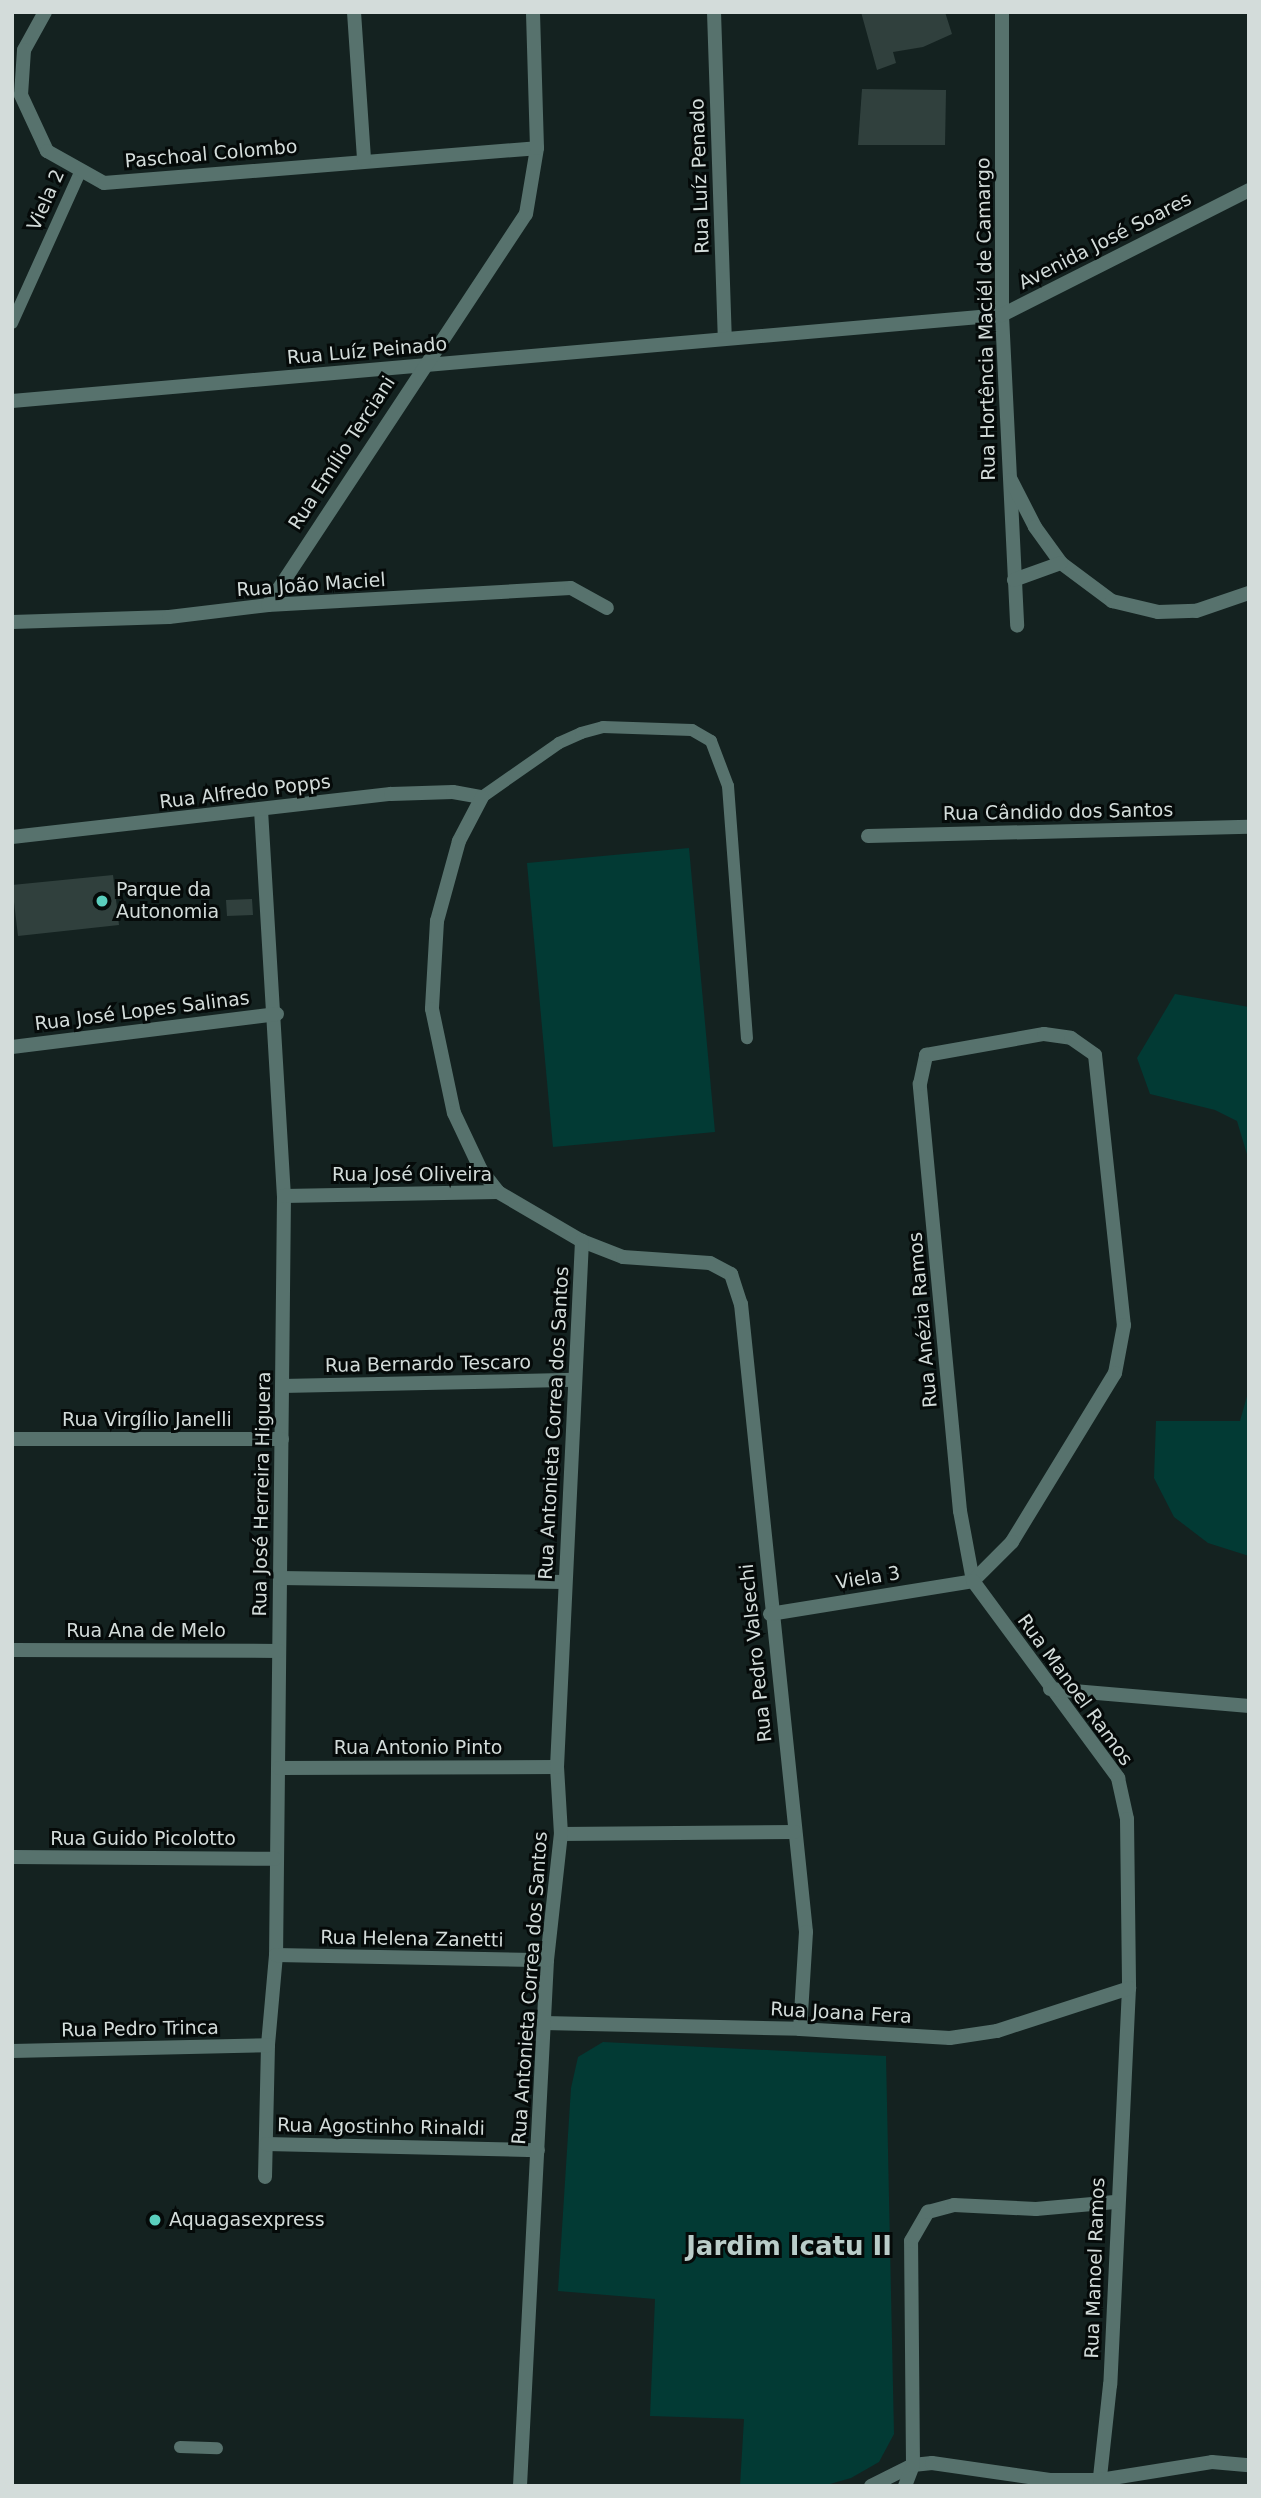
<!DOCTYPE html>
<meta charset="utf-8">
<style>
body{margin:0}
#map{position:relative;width:1261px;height:2498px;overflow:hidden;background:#142220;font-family:"DejaVu Sans",sans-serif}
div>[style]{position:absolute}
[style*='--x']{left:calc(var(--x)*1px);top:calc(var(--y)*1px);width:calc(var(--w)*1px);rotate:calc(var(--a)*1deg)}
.green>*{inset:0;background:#023a34}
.building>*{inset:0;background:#30403d}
.service>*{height:12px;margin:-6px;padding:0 6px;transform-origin:6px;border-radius:6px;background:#57726d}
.minor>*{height:14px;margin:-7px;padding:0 7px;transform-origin:7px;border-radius:7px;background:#57726d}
.dots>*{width:19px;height:19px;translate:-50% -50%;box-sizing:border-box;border:4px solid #050a09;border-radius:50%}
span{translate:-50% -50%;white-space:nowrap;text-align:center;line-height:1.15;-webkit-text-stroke:6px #050a09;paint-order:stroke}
.street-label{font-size:19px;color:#d3dcda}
.poi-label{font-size:19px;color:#d3dcda}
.left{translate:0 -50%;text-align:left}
.district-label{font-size:26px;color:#bacdc9;font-weight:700}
.frame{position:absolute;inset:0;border:14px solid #d3dcda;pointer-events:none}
</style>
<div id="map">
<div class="green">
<div style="clip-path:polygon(689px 848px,715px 1132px,553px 1147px,527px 863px)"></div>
<div style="clip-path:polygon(1175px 994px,1249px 1007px,1249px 1161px,1237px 1121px,1215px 1110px,1150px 1094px,1137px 1058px)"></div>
<div style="clip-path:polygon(1249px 1389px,1249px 1556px,1208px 1543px,1174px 1517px,1154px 1478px,1156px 1421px,1240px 1421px)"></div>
<div style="clip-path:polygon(603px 2042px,886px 2056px,894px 2434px,879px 2462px,851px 2478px,823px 2486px,740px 2486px,744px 2419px,650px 2416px,655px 2299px,558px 2291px,571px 2088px,578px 2057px)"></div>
</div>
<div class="building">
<div style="clip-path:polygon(861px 12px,945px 12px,952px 34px,923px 47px,893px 52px,896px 63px,877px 70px)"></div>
<div style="clip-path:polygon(862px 89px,946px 90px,945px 145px,858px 145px)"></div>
<div style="clip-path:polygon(113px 875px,119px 925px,18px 936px,12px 885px)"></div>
<div style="clip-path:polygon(252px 899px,253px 915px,227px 916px,226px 900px)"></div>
</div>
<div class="service">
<div style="--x:12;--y:323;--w:168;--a:-65.7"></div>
<div style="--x:482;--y:797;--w:94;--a:-35"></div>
<div style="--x:559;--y:743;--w:24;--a:-24"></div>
<div style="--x:581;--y:733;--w:23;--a:-15"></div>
<div style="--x:603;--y:727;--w:89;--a:1.9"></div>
<div style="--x:692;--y:730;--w:22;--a:30"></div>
<div style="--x:711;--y:741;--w:48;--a:69.3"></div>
<div style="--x:728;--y:786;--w:253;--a:85.7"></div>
<div style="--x:180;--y:2447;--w:37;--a:2"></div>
</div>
<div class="minor">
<div style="--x:45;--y:12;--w:43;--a:118.9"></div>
<div style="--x:24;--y:50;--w:45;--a:93.8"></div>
<div style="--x:21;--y:95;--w:62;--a:65.1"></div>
<div style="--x:47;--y:151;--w:65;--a:29.3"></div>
<div style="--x:104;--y:183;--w:434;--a:-4.6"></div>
<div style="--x:354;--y:12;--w:148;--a:86.1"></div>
<div style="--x:714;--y:12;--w:327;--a:88.1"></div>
<div style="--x:1002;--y:12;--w:303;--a:90"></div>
<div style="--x:1002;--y:315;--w:311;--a:87.2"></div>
<div style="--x:12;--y:401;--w:994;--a:-4.96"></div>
<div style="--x:1002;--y:315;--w:277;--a:-26.8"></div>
<div style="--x:1011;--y:480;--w:53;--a:62.9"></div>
<div style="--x:1035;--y:527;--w:44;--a:54.2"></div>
<div style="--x:1061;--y:563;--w:64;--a:36.7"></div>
<div style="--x:1112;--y:601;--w:47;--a:13.4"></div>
<div style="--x:1158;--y:612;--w:38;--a:-2"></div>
<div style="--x:1196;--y:611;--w:56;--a:-18.8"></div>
<div style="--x:1014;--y:580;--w:50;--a:-19.9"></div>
<div style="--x:268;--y:605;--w:468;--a:-56.6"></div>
<div style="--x:526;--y:214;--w:67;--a:-80.5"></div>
<div style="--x:537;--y:148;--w:136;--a:-91.7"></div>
<div style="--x:12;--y:622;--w:157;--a:-1.8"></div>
<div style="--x:169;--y:617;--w:100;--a:-6.9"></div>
<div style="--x:268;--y:605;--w:303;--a:-3.2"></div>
<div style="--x:571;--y:588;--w:41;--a:29.1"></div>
<div style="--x:261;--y:810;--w:387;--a:86.6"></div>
<div style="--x:284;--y:1196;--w:759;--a:90.6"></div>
<div style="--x:276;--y:1955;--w:90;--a:95.1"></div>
<div style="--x:268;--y:2045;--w:132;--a:91.3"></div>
<div style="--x:868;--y:836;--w:381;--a:-1.4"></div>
<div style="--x:12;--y:837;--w:381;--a:-6.5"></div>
<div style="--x:391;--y:794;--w:62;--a:-1.8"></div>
<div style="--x:453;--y:792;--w:29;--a:10"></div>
<div style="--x:482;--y:797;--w:50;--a:117.6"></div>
<div style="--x:459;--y:841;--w:83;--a:105.4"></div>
<div style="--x:437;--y:921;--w:88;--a:93.3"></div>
<div style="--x:432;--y:1009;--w:106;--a:78.1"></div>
<div style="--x:454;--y:1113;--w:63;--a:64.7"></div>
<div style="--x:481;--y:1170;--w:28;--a:52"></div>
<div style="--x:12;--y:1047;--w:267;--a:-7.1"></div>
<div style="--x:284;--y:1196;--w:214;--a:-1.1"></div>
<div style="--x:498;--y:1192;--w:97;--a:30.3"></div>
<div style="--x:582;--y:1241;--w:44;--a:21.3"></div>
<div style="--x:623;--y:1257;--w:87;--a:3.9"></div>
<div style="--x:710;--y:1263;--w:24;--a:28"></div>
<div style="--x:731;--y:1274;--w:32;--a:72"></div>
<div style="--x:741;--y:1304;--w:631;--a:84.09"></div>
<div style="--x:806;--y:1932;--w:97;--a:93.5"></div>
<div style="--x:282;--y:1386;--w:293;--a:-1.2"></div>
<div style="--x:12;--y:1439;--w:270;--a:0"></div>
<div style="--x:280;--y:1578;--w:285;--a:0.8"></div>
<div style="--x:770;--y:1614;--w:206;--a:-9.2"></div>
<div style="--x:973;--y:1581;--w:71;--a:-100.5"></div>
<div style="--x:960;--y:1511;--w:429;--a:-95.4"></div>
<div style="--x:920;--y:1084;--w:30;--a:-78"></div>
<div style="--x:926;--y:1055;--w:120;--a:-10.1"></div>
<div style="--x:1044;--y:1034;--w:27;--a:8"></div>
<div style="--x:1071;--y:1038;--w:29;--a:35"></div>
<div style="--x:1095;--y:1055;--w:272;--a:83.9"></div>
<div style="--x:1124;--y:1325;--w:49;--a:100.6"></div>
<div style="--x:1115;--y:1373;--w:198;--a:121.4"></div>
<div style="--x:1012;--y:1542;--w:55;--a:135"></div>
<div style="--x:973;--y:1581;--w:245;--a:53.6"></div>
<div style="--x:1118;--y:1778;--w:42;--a:77.6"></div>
<div style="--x:1127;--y:1819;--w:169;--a:89.3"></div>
<div style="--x:1129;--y:1988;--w:397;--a:92.7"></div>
<div style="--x:1110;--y:2385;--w:102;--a:96.2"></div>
<div style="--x:12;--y:1650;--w:267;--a:0.2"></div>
<div style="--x:1050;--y:1689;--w:200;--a:4.9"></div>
<div style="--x:279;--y:1768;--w:278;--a:-0.2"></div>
<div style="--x:561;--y:1834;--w:234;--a:-0.5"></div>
<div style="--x:12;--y:1857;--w:263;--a:0.4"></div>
<div style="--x:276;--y:1955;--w:271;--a:1.1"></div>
<div style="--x:544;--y:2023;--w:256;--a:1.3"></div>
<div style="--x:800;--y:2029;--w:150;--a:3.4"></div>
<div style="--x:950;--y:2038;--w:48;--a:-8.5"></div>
<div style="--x:997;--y:2031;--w:139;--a:-18"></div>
<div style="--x:12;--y:2051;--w:256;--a:-1.3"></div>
<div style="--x:266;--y:2144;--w:272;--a:1.3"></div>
<div style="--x:520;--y:2486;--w:527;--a:-87.06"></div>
<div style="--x:547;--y:1960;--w:127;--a:-83.7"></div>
<div style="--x:561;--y:1834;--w:67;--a:-93.4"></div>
<div style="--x:557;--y:1767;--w:527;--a:-87.28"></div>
<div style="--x:871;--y:2486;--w:47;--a:-26.6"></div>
<div style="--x:913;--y:2465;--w:19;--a:-6"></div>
<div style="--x:932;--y:2463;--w:119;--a:8.2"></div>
<div style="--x:1050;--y:2480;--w:50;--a:0"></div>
<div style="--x:1100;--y:2480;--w:113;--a:-9.1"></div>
<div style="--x:1212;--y:2462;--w:37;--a:5"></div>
<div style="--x:905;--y:2486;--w:22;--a:-69"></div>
<div style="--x:913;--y:2465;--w:224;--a:-90.5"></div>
<div style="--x:911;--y:2241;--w:34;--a:-60"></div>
<div style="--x:928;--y:2212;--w:27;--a:-15"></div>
<div style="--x:954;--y:2205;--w:82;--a:2.8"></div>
<div style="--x:1036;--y:2209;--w:79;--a:-5.1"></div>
</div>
<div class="dots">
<div style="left:102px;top:901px;background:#5acebd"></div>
<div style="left:155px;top:2220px;background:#5acebd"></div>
</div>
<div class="street-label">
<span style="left:211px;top:154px;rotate:-5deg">Paschoal Colombo</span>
<span style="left:700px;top:176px;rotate:-92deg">Rua Luíz Penado</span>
<span style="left:46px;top:200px;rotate:-66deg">Viela 2</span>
<span style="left:1105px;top:241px;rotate:-27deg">Avenida José Soares</span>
<span style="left:986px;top:319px;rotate:-91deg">Rua Hortência Maciél de Camargo</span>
<span style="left:367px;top:351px;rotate:-5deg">Rua Luíz Peinado</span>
<span style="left:342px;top:453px;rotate:-57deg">Rua Emílio Terciani</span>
<span style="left:311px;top:585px;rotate:-4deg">Rua João Maciel</span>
<span style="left:245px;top:792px;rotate:-7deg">Rua Alfredo Popps</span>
<span style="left:1058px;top:812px;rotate:-1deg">Rua Cândido dos Santos</span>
<span style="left:142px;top:1011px;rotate:-7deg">Rua José Lopes Salinas</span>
<span style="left:412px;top:1175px">Rua José Oliveira</span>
<span style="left:923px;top:1320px;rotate:-95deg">Rua Anézia Ramos</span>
<span style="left:428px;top:1364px;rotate:-1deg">Rua Bernardo Tescaro</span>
<span style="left:147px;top:1420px">Rua Virgílio Janelli</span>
<span style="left:554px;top:1423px;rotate:-87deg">Rua Antonieta Correa dos Santos</span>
<span style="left:262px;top:1494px;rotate:-89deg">Rua José Herreira Higuera</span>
<span style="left:868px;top:1578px;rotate:-9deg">Viela 3</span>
<span style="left:146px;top:1631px">Rua Ana de Melo</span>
<span style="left:756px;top:1653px;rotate:-96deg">Rua Pedro Valsechi</span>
<span style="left:1075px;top:1690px;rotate:54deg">Rua Manoel Ramos</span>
<span style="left:418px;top:1748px">Rua Antonio Pinto</span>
<span style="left:143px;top:1839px">Rua Guido Picolotto</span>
<span style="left:412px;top:1939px;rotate:1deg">Rua Helena Zanetti</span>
<span style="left:530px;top:1988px;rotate:-86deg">Rua Antonieta Correa dos Santos</span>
<span style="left:841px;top:2013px;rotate:3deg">Rua Joana Fera</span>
<span style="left:140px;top:2029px;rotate:-1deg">Rua Pedro Trinca</span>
<span style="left:381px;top:2127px;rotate:1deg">Rua Agostinho Rinaldi</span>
<span style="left:1095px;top:2268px;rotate:-88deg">Rua Manoel Ramos</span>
</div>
<div class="poi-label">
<span class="left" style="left:116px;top:901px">Parque da<br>Autonomia</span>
<span class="left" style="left:169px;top:2220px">Aquagasexpress</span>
</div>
<div class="district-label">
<span style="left:789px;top:2247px">Jardim Icatu II</span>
</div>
<div class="frame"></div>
</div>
